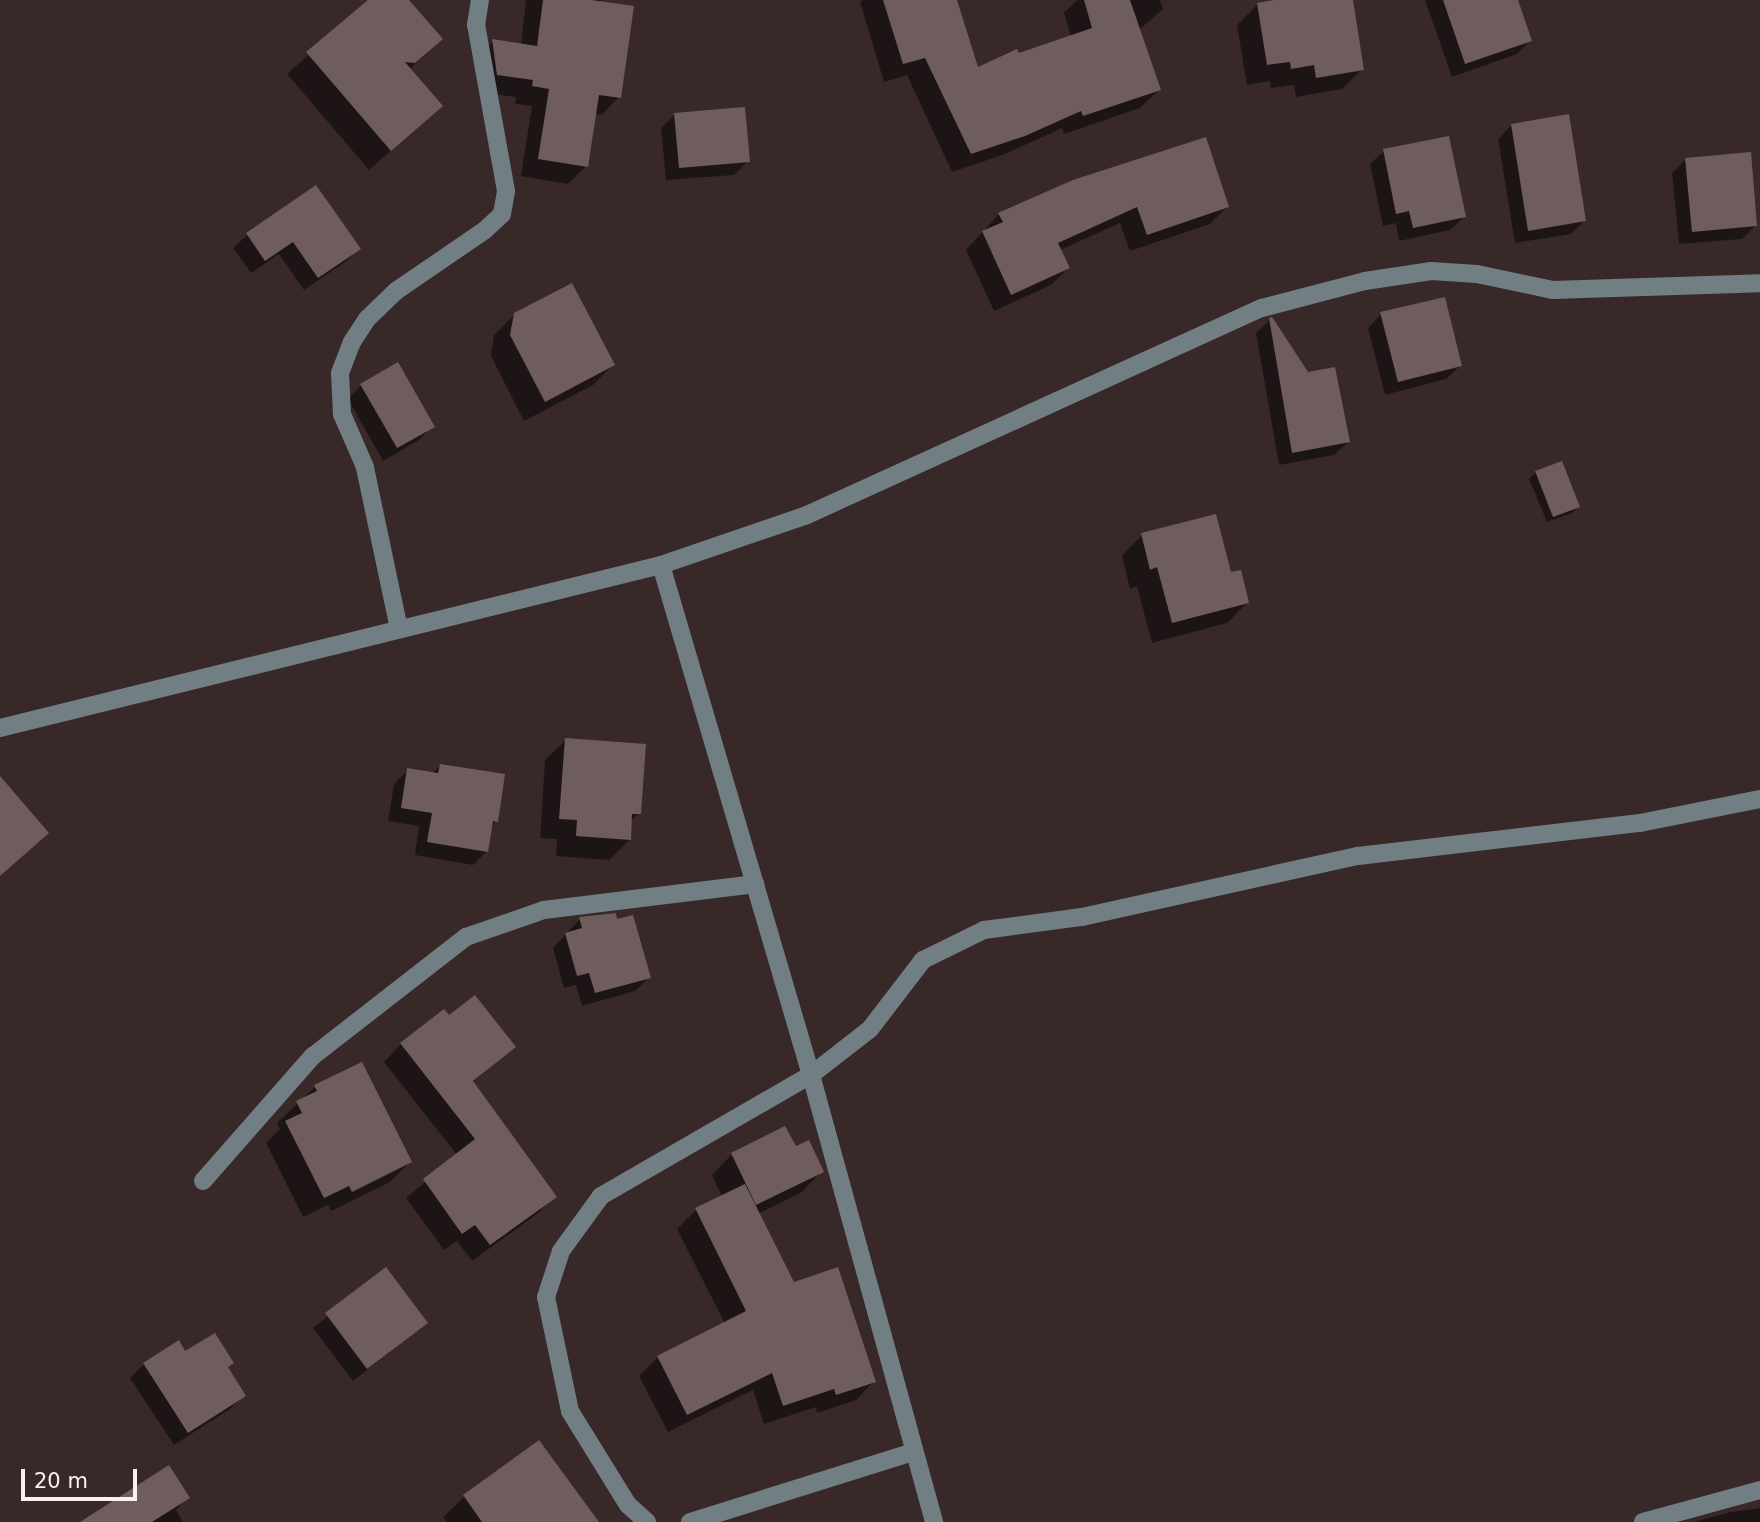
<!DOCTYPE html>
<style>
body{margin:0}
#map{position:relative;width:1760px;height:1522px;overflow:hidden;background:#382928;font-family:"DejaVu Sans",sans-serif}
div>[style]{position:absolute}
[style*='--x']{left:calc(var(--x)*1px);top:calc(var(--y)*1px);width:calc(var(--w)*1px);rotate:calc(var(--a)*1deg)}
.shadow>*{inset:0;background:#0007}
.building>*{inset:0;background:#6e5d5c}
.minor>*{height:18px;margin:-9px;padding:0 9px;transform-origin:9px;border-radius:9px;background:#717e84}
span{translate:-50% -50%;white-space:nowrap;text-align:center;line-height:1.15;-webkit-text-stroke:7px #382928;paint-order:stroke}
.scale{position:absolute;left:21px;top:1469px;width:116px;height:32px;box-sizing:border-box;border:4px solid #fbf0f0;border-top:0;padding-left:9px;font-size:21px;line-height:24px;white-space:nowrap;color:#fbf0f0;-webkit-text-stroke:5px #382928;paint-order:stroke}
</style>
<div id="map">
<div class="shadow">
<div style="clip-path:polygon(370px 0,407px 0,441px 39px,409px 70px,441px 106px,369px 170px,287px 74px)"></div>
<div style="clip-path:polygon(526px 0,601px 0,619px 97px,602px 115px,594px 114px,586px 166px,568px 184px,521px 176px,532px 106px,515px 104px,516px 97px,479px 92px,475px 59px,493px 41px,521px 45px)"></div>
<div style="clip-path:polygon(863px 0,956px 0,977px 70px,1071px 37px,1064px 13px,1077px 0,1160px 0,1163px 9px,1139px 30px,1159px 90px,1140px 108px,1064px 134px,1062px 128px,1005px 154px,952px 172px,907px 75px,884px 82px,860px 2px)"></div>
<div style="clip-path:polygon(1286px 0,1352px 0,1362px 69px,1342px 89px,1296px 97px,1294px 85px,1271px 88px,1270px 81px,1247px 85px,1237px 25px,1258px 4px)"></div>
<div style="clip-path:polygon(1425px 0,1516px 0,1530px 41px,1517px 54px,1452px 77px)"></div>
<div style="clip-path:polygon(675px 114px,748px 161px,734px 175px,666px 180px,661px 128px)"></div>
<div style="clip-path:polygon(1512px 125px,1585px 220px,1571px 234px,1515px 243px,1498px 139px)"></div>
<div style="clip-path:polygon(1384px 151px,1464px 217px,1450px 230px,1399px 241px,1396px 223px,1383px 226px,1370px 164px)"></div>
<div style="clip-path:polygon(1686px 159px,1756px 225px,1742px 239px,1679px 244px,1672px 173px)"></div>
<div style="clip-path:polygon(1073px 182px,1227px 207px,1210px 224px,1130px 251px,1120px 223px,1060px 250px,1068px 268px,1051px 285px,994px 311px,966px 250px,999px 214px)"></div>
<div style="clip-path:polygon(316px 187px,359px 249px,345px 262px,304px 290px,279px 254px,251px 273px,233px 248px,247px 235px)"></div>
<div style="clip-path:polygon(515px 314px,613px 365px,593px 385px,524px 421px,491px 356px,494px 335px)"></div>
<div style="clip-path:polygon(1381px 314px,1460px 366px,1446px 379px,1385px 395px,1368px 328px)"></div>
<div style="clip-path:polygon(1270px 320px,1348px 442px,1334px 455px,1279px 465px,1256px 333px)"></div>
<div style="clip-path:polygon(361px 385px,432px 426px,419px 440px,383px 461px,348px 399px)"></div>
<div style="clip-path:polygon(1536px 472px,1578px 507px,1572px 513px,1547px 522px,1529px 479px)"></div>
<div style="clip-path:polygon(1142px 535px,1230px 574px,1247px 603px,1227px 623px,1152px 643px,1137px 586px,1130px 589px,1122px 555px)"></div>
<div style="clip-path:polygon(566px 740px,639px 813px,630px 822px,629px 840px,609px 860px,556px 856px,557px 839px,540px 838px,545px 760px)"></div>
<div style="clip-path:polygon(440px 766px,496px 821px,491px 827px,487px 851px,473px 865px,415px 855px,419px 826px,388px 821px,394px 784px,408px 770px,432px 774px)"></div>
<div style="clip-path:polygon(580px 919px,649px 978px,635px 991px,582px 1006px,576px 985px,564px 988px,553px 948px)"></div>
<div style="clip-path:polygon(449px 1018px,513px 1047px,472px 1083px,554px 1197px,537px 1214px,472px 1261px,457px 1241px,444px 1250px,406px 1198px,457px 1155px,384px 1062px,401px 1044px)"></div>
<div style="clip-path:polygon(315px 1087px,410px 1162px,390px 1182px,331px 1211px,328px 1205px,303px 1217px,266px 1143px,280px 1129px,277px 1123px)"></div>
<div style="clip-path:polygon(795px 1149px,822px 1171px,802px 1192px,758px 1214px,793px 1284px,874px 1381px,856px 1400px,817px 1413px,816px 1407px,764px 1424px,753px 1390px,668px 1432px,639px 1376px,658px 1357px,725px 1324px,677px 1229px,696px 1210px,722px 1197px,712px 1175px,732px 1154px)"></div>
<div style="clip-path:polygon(385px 1270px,426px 1323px,353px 1381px,313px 1328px)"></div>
<div style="clip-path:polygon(185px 1353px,232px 1363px,227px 1368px,244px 1395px,230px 1409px,174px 1445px,130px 1378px,144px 1364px)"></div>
<div style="clip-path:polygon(539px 1442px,592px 1522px,447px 1522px,443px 1517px,464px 1497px)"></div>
<div style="clip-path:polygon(188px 1497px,176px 1510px,183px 1522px,83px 1522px)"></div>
<div style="clip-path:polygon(1760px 1508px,1760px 1522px,1693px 1522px,1731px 1512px)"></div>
</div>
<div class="building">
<div style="clip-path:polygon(368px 0,409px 0,443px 39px,415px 63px,405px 62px,443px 106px,391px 151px,306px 52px)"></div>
<div style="clip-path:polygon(543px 0,592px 0,634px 6px,621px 98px,599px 95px,588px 167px,538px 159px,549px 89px,532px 86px,533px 80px,497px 75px,492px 39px,537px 46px)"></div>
<div style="clip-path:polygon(883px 0,957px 0,978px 67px,1017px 49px,1019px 53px,1092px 28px,1084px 0,1130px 0,1161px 90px,1083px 116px,1081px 111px,1025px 136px,971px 154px,925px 58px,903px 64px)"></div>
<div style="clip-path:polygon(1274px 0,1353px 0,1364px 70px,1316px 78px,1314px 65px,1291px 69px,1290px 62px,1267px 65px,1257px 3px)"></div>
<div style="clip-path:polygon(1443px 0,1518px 0,1532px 41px,1465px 64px)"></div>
<div style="clip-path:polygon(745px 107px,750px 162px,679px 168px,674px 113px)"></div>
<div style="clip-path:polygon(1569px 114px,1586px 221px,1528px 231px,1511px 124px)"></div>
<div style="clip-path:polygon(1449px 136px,1466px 217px,1413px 228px,1409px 211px,1396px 214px,1383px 149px)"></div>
<div style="clip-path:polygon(1206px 137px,1229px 207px,1147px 235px,1137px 207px,1058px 243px,1070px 268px,1011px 295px,982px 231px,1003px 222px,998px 213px,1073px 180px)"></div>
<div style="clip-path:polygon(1751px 152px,1757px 226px,1692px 232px,1685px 158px)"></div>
<div style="clip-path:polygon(316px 185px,361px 249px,318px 278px,293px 242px,265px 261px,246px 233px)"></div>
<div style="clip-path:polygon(572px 283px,615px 365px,545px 402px,510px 335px,514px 313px)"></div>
<div style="clip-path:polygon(1445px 297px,1462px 366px,1398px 382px,1380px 312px)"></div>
<div style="clip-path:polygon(1272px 317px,1308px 372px,1335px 367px,1350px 442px,1292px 453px,1269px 318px)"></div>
<div style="clip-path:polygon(398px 362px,435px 427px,397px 448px,360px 384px)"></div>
<div style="clip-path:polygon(1562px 461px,1580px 507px,1553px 517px,1535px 471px)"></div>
<div style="clip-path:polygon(1216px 514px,1231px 572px,1241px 570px,1249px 603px,1172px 623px,1157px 567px,1150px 570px,1141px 533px)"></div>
<div style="clip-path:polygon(565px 738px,646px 744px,641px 814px,632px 814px,631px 840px,576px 836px,577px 820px,559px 819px)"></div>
<div style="clip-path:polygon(440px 764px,505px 774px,498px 822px,493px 821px,488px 852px,427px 842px,432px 813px,401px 808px,407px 768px,438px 773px)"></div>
<div style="clip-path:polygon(0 776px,49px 833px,0 876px)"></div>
<div style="clip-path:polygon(616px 913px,617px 919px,633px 915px,651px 978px,595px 993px,589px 973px,577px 976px,565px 933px,582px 928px,579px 917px)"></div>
<div style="clip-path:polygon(475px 995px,516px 1047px,473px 1081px,557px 1197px,490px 1245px,475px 1225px,462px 1234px,423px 1179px,475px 1139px,400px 1043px,444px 1009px,449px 1015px)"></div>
<div style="clip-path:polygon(362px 1062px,412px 1162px,352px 1192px,349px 1186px,324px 1198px,285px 1121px,302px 1113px,296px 1101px,317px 1091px,314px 1085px)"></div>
<div style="clip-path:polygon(785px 1126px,796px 1146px,809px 1140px,824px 1172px,756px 1205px,731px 1153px)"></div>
<div style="clip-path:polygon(745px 1184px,794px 1282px,838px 1267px,876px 1382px,836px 1395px,834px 1389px,783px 1406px,772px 1373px,687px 1415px,657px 1356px,746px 1311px,695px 1208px)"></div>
<div style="clip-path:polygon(386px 1267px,428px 1323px,367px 1369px,325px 1313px)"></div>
<div style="clip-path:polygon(215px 1333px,234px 1363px,228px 1367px,246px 1396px,188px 1433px,143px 1363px,179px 1340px,185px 1351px)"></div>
<div style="clip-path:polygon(539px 1440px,599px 1522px,482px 1522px,463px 1495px)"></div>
<div style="clip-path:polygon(169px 1465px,190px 1498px,152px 1522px,80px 1522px)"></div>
</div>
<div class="minor">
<div style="--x:661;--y:565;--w:532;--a:73.61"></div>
<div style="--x:811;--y:1075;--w:464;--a:74.6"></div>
<div style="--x:399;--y:629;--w:166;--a:-101.9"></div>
<div style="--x:365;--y:467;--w:58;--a:-113.5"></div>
<div style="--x:342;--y:414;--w:41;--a:-92.8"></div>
<div style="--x:340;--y:373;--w:33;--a:-69"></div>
<div style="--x:352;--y:342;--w:27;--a:-57"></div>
<div style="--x:367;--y:319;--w:40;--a:-44"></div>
<div style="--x:396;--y:291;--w:108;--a:-34.4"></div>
<div style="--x:485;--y:230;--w:23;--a:-43"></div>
<div style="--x:502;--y:214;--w:23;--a:-80"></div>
<div style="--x:506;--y:191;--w:169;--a:-100.2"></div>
<div style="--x:476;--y:25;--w:25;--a:-81"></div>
<div style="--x:0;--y:728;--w:681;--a:-13.85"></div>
<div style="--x:661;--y:565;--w:154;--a:-18.9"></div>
<div style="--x:807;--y:515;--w:500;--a:-24.5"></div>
<div style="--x:1262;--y:308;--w:106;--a:-14.7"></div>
<div style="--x:1365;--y:281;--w:67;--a:-8.6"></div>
<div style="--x:1431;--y:271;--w:46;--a:3.7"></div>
<div style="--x:1477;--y:274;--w:78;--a:11.9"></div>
<div style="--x:1553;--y:290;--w:207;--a:-1.9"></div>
<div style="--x:203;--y:1181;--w:167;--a:-48.7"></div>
<div style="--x:313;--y:1056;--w:194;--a:-37.9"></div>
<div style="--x:466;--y:937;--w:83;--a:-19.1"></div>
<div style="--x:544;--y:910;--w:213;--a:-7"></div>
<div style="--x:647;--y:1522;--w:25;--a:-138"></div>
<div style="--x:628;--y:1505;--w:110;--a:-121.7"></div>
<div style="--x:570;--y:1411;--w:116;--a:-101.9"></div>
<div style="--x:546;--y:1297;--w:48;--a:-71.9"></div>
<div style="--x:561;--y:1251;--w:68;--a:-54"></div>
<div style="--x:601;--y:1196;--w:242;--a:-30"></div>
<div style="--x:811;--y:1075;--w:75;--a:-37.9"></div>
<div style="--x:870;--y:1029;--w:87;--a:-52.5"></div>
<div style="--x:923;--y:960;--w:68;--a:-26.2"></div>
<div style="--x:984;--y:930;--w:99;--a:-7.6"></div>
<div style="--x:1082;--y:917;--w:283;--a:-12.5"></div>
<div style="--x:1358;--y:856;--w:284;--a:-6.7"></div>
<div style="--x:1640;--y:823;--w:122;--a:-11.3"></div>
<div style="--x:690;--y:1522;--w:234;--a:-17.4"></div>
<div style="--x:1643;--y:1522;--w:121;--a:-15.3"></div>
</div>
<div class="scale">20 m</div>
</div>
